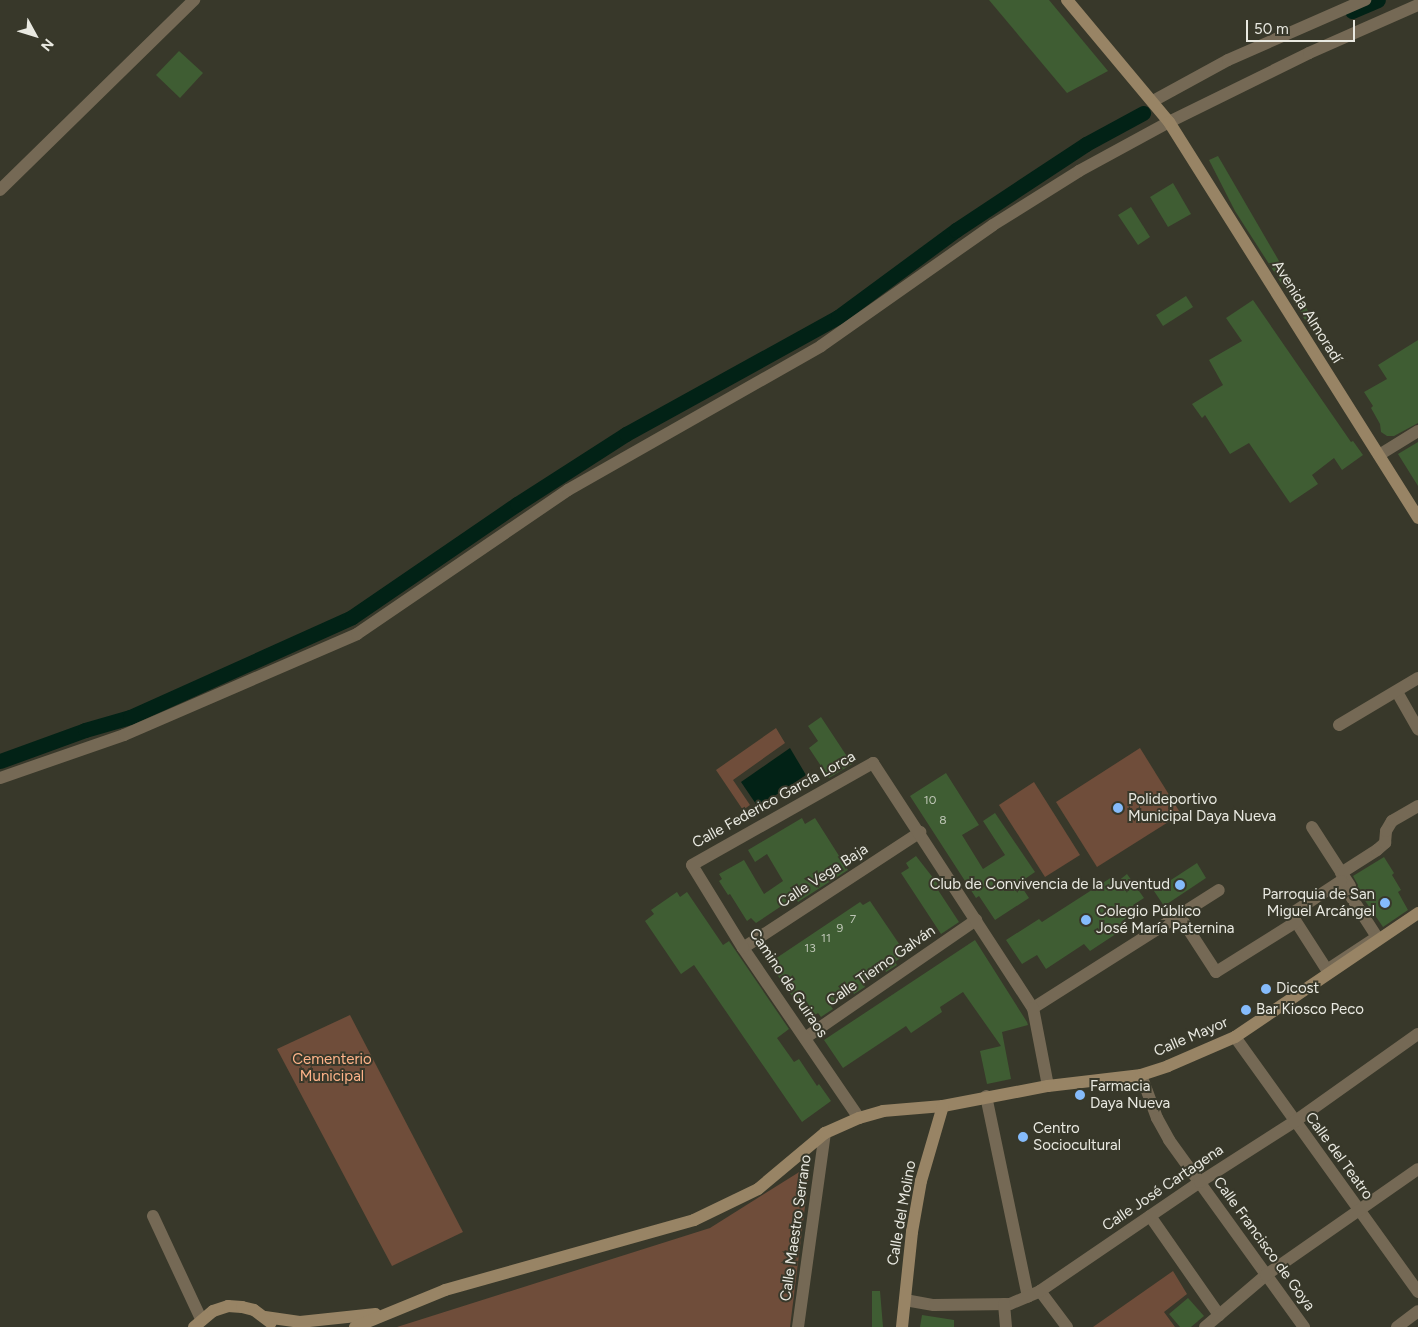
<!DOCTYPE html>
<meta charset="utf-8">
<style>
body{margin:0}
#map{position:relative;width:1418px;height:1327px;overflow:hidden;background:#38382a;font-family:Figtree,sans-serif}
div>[style]{position:absolute}
[style*='--x']{left:calc(var(--x)*1px);top:calc(var(--y)*1px);width:calc(var(--w)*1px);rotate:calc(var(--a)*1deg)}
.green>*{inset:0;background:#6f4d3a}
.water>*{inset:0;background:#022216}
.canal>*{height:15px;margin:-7.5px;padding:0 7.5px;transform-origin:7.5px;border-radius:7.5px;background:#022216}
.building>*{inset:0;background:#3f5d33}
.street>*{height:12px;margin:-6px;padding:0 6px;transform-origin:6px;border-radius:6px;background:#756955}
.secondary>*{height:12px;margin:-6px;padding:0 6px;transform-origin:6px;border-radius:6px;background:#988465}
.dots>*{width:14px;height:14px;translate:-50% -50%;box-sizing:border-box;border:2px solid #38382a;border-radius:50%}
span{translate:-50% -50%;white-space:nowrap;text-align:center;line-height:1.15;-webkit-text-stroke:4px #38382a;paint-order:stroke}
.number-label{font-size:12px;color:#bec6b6}
.number-label span{-webkit-text-stroke-width:0}
.street-label{font-size:15px;color:#e9e9e1}
.poi-label{font-size:15px;color:#e9e9e1}
.left{translate:0 -50%;text-align:left}
.right{translate:-100% -50%;text-align:right}
.park-label{font-size:15px;color:#feb389}
.north{position:absolute;left:10px;top:10px;width:50px;height:50px;-webkit-text-stroke:4px #38382a;paint-order:stroke;rotate:129deg;font-size:14px;font-weight:700;line-height:20px;text-align:center;color:#e9e9e1}
.north::after{content:'';display:block;margin:auto;width:18px;height:22px;background:#e9e9e1;clip-path:polygon(50% 0,100% 100%,50% 72%,0 100%)}
.scale{position:absolute;left:1246px;top:20px;width:109px;height:22px;box-sizing:border-box;border:2px solid #e9e9e1;border-top:0;padding-left:6px;font-size:15px;line-height:18px;white-space:nowrap;color:#e9e9e1;-webkit-text-stroke:4px #38382a;paint-order:stroke}
</style>
<div id="map">
<div class="green">
<div style="clip-path:polygon(776px 728px,785px 743px,733px 780px,750px 805px,743px 810px,716px 770px)"></div>
<div style="clip-path:polygon(1140px 748px,1181px 814px,1097px 867px,1056px 802px)"></div>
<div style="clip-path:polygon(1034px 782px,1080px 855px,1045px 877px,999px 805px)"></div>
<div style="clip-path:polygon(350px 1015px,463px 1232px,392px 1266px,277px 1049px)"></div>
<div style="clip-path:polygon(804px 1169px,809px 1174px,790px 1327px,397px 1327px,710px 1228px)"></div>
<div style="clip-path:polygon(1173px 1271px,1187px 1294px,1164px 1312px,1175px 1327px,1093px 1327px)"></div>
</div>
<div class="water">
<div style="clip-path:polygon(790px 748px,806px 775px,758px 807px,741px 782px)"></div>
</div>
<div class="canal">
<div style="--x:1352;--y:11;--w:28;--a:-23"></div>
<div style="--x:0;--y:761;--w:90;--a:-20"></div>
<div style="--x:85;--y:730;--w:47;--a:-16.1"></div>
<div style="--x:130;--y:717;--w:243;--a:-24.2"></div>
<div style="--x:352;--y:617;--w:200;--a:-34.4"></div>
<div style="--x:517;--y:504;--w:130;--a:-32.7"></div>
<div style="--x:626;--y:434;--w:242;--a:-28.9"></div>
<div style="--x:838;--y:317;--w:147;--a:-36.4"></div>
<div style="--x:956;--y:230;--w:156;--a:-33.5"></div>
<div style="--x:1086;--y:144;--w:65;--a:-28.5"></div>
</div>
<div class="building">
<div style="clip-path:polygon(989px 0,1049px 0,1108px 71px,1067px 93px)"></div>
<div style="clip-path:polygon(179px 51px,203px 73px,180px 98px,156px 75px)"></div>
<div style="clip-path:polygon(1218px 156px,1311px 316px,1305px 320px,1235px 211px,1209px 160px)"></div>
<div style="clip-path:polygon(1173px 183px,1191px 214px,1168px 227px,1150px 197px)"></div>
<div style="clip-path:polygon(1131px 207px,1150px 237px,1138px 245px,1118px 215px)"></div>
<div style="clip-path:polygon(1186px 296px,1193px 307px,1163px 326px,1156px 315px)"></div>
<div style="clip-path:polygon(1253px 300px,1351px 442px,1353px 441px,1363px 455px,1342px 470px,1334px 458px,1312px 475px,1318px 484px,1290px 503px,1249px 443px,1230px 454px,1205px 415px,1202px 418px,1192px 404px,1223px 385px,1209px 360px,1242px 341px,1226px 318px)"></div>
<div style="clip-path:polygon(1418px 340px,1418px 423px,1394px 436px,1387px 436px,1381px 432px,1380px 424px,1371px 408px,1373px 406px,1364px 392px,1387px 379px,1378px 365px)"></div>
<div style="clip-path:polygon(1418px 442px,1418px 486px,1398px 454px)"></div>
<div style="clip-path:polygon(821px 717px,852px 764px,829px 778px,809px 748px,818px 741px,808px 726px)"></div>
<div style="clip-path:polygon(946px 773px,979px 825px,962px 835px,983px 869px,1005px 855px,983px 821px,995px 813px,1035px 872px,1019px 883px,1029px 898px,995px 920px,979px 896px,976px 898px,910px 796px)"></div>
<div style="clip-path:polygon(802px 818px,805px 824px,815px 818px,848px 870px,798px 902px,795px 897px,756px 923px,751px 918px,747px 921px,730px 894px,728px 895px,719px 881px,722px 879px,719px 874px,744px 860px,764px 894px,783px 881px,767px 854px,755px 862px,748px 850px)"></div>
<div style="clip-path:polygon(916px 856px,941px 888px,938px 890px,959px 922px,941px 934px,901px 873px,909px 868px,906px 863px)"></div>
<div style="clip-path:polygon(1384px 857px,1394px 873px,1392px 875px,1401px 890px,1398px 892px,1408px 910px,1383px 927px,1357px 889px,1358px 885px,1353px 876px)"></div>
<div style="clip-path:polygon(1197px 863px,1206px 878px,1164px 906px,1154px 891px)"></div>
<div style="clip-path:polygon(1127px 874px,1144px 898px,1133px 905px,1136px 911px,1121px 922px,1125px 928px,1090px 951px,1084px 944px,1046px 969px,1037px 955px,1022px 964px,1006px 940px,1039px 919px,1042px 922px,1112px 877px,1117px 882px)"></div>
<div style="clip-path:polygon(677px 892px,680px 897px,687px 892px,723px 945px,729px 941px,789px 1029px,777px 1038px,794px 1062px,799px 1059px,817px 1086px,819px 1084px,831px 1101px,802px 1122px,694px 965px,681px 974px,645px 921px,654px 914px,651px 910px)"></div>
<div style="clip-path:polygon(870px 901px,906px 954px,895px 962px,897px 965px,886px 972px,884px 969px,863px 983px,865px 987px,854px 994px,852px 991px,830px 1005px,833px 1009px,821px 1017px,818px 1013px,808px 1019px,769px 963px,860px 902px,863px 905px)"></div>
<div style="clip-path:polygon(975px 940px,1027px 1022px,1028px 1025px,1002px 1032px,1011px 1079px,987px 1084px,980px 1051px,1001px 1046px,963px 992px,940px 1007px,942px 1012px,911px 1033px,906px 1026px,843px 1068px,824px 1040px)"></div>
<div style="clip-path:polygon(872px 1291px,880px 1291px,883px 1327px,872px 1327px)"></div>
<div style="clip-path:polygon(1188px 1298px,1204px 1316px,1191px 1327px,1180px 1327px,1169px 1314px)"></div>
<div style="clip-path:polygon(922px 1315px,954px 1320px,954px 1327px,920px 1327px)"></div>
</div>
<div class="street">
<div style="--x:1153;--y:101;--w:85;--a:-28.7"></div>
<div style="--x:1228;--y:60;--w:150;--a:-23.7"></div>
<div style="--x:0;--y:190;--w:272;--a:-44.4"></div>
<div style="--x:1379;--y:455;--w:46;--a:-31.6"></div>
<div style="--x:1397;--y:692;--w:43;--a:60.4"></div>
<div style="--x:1339;--y:725;--w:92;--a:-30.7"></div>
<div style="--x:0;--y:778;--w:131;--a:-19.1"></div>
<div style="--x:124;--y:735;--w:254;--a:-23.4"></div>
<div style="--x:357;--y:634;--w:255;--a:-34.3"></div>
<div style="--x:568;--y:490;--w:291;--a:-29.6"></div>
<div style="--x:821;--y:346;--w:210;--a:-35.1"></div>
<div style="--x:993;--y:225;--w:102;--a:-32.1"></div>
<div style="--x:1079;--y:171;--w:102;--a:-28.6"></div>
<div style="--x:1169;--y:122;--w:156;--a:-26.2"></div>
<div style="--x:1309;--y:53;--w:119;--a:-23.8"></div>
<div style="--x:1312;--y:827;--w:70;--a:57.2"></div>
<div style="--x:1341;--y:873;--w:43;--a:-32.6"></div>
<div style="--x:1377;--y:850;--w:11;--a:-41"></div>
<div style="--x:1385;--y:843;--w:12;--a:-85"></div>
<div style="--x:1386;--y:831;--w:12;--a:-59"></div>
<div style="--x:1392;--y:821;--w:30;--a:-30"></div>
<div style="--x:1341;--y:881;--w:67;--a:57.3"></div>
<div style="--x:1377;--y:937;--w:60;--a:146.6"></div>
<div style="--x:1327;--y:970;--w:67;--a:-122.7"></div>
<div style="--x:1291;--y:914;--w:60;--a:-33.4"></div>
<div style="--x:1179;--y:915;--w:68;--a:57"></div>
<div style="--x:1216;--y:972;--w:94;--a:-32"></div>
<div style="--x:743;--y:948;--w:212;--a:-33.2"></div>
<div style="--x:1033;--y:1008;--w:220;--a:-32.4"></div>
<div style="--x:1235;--y:1037;--w:314;--a:54.3"></div>
<div style="--x:805;--y:1038;--w:208;--a:-34.6"></div>
<div style="--x:1141;--y:1075;--w:46;--a:69.6"></div>
<div style="--x:1157;--y:1118;--w:25;--a:61"></div>
<div style="--x:1169;--y:1140;--w:231;--a:54.2"></div>
<div style="--x:986;--y:1096;--w:205;--a:78.2"></div>
<div style="--x:859;--y:1118;--w:206;--a:-124.3"></div>
<div style="--x:743;--y:948;--w:97;--a:-121.6"></div>
<div style="--x:692;--y:865;--w:208;--a:-29.4"></div>
<div style="--x:873;--y:763;--w:293;--a:56.9"></div>
<div style="--x:1033;--y:1008;--w:79;--a:79.1"></div>
<div style="--x:153;--y:1216;--w:114;--a:65"></div>
<div style="--x:1150;--y:1216;--w:121;--a:55.1"></div>
<div style="--x:1040;--y:1291;--w:45;--a:53.1"></div>
<div style="--x:905;--y:1300;--w:29;--a:10"></div>
<div style="--x:934;--y:1305;--w:76;--a:-0.8"></div>
<div style="--x:1010;--y:1304;--w:33;--a:-23"></div>
<div style="--x:1040;--y:1291;--w:194;--a:-34.3"></div>
<div style="--x:1200;--y:1182;--w:112;--a:-32.6"></div>
<div style="--x:1294;--y:1122;--w:152;--a:-35.4"></div>
<div style="--x:1004;--y:1304;--w:23;--a:85"></div>
<div style="--x:798;--y:1327;--w:196;--a:-82.1"></div>
<div style="--x:1205;--y:1327;--w:80;--a:-40.4"></div>
<div style="--x:1266;--y:1275;--w:185;--a:-34.9"></div>
<div style="--x:1397;--y:1327;--w:26;--a:-37"></div>
</div>
<div class="secondary">
<div style="--x:1067;--y:0;--w:159;--a:50.1"></div>
<div style="--x:1169;--y:122;--w:468;--a:57.8"></div>
<div style="--x:265;--y:1317;--w:35;--a:8"></div>
<div style="--x:300;--y:1322;--w:76;--a:-6"></div>
<div style="--x:194;--y:1327;--w:25;--a:-40"></div>
<div style="--x:213;--y:1311;--w:16;--a:-18"></div>
<div style="--x:228;--y:1306;--w:14;--a:4"></div>
<div style="--x:242;--y:1307;--w:12;--a:14"></div>
<div style="--x:254;--y:1310;--w:21;--a:37"></div>
<div style="--x:355;--y:1327;--w:97;--a:-22.3"></div>
<div style="--x:445;--y:1290;--w:259;--a:-15.7"></div>
<div style="--x:694;--y:1220;--w:71;--a:-25.8"></div>
<div style="--x:758;--y:1189;--w:87;--a:-39.9"></div>
<div style="--x:825;--y:1133;--w:37;--a:-24"></div>
<div style="--x:859;--y:1118;--w:25;--a:-16"></div>
<div style="--x:883;--y:1111;--w:60;--a:-4.8"></div>
<div style="--x:943;--y:1106;--w:107;--a:-10.8"></div>
<div style="--x:1048;--y:1086;--w:94;--a:-6.7"></div>
<div style="--x:1141;--y:1075;--w:28;--a:-18"></div>
<div style="--x:1168;--y:1066;--w:73;--a:-23.4"></div>
<div style="--x:1235;--y:1037;--w:221;--a:-34.1"></div>
<div style="--x:902;--y:1327;--w:96;--a:-84"></div>
<div style="--x:912;--y:1232;--w:52;--a:-80"></div>
<div style="--x:921;--y:1181;--w:78;--a:-73.7"></div>
</div>
<div class="dots">
<div style="left:1118px;top:808px;background:#85bbfb"></div>
<div style="left:1180px;top:885px;background:#85bbfb"></div>
<div style="left:1385px;top:903px;background:#85bbfb"></div>
<div style="left:1086px;top:920px;background:#85bbfb"></div>
<div style="left:1266px;top:989px;background:#85bbfb"></div>
<div style="left:1246px;top:1010px;background:#85bbfb"></div>
<div style="left:1080px;top:1095px;background:#85bbfb"></div>
<div style="left:1023px;top:1137px;background:#85bbfb"></div>
</div>
<div class="number-label">
<span style="left:930px;top:801px">10</span>
<span style="left:943px;top:821px">8</span>
<span style="left:853px;top:920px">7</span>
<span style="left:840px;top:929px">9</span>
<span style="left:826px;top:939px">11</span>
<span style="left:810px;top:949px">13</span>
</div>
<div class="street-label">
<span style="left:1307px;top:312px;rotate:58deg">Avenida Almoradí</span>
<span style="left:774px;top:800px;rotate:-29deg">Calle Federico García Lorca</span>
<span style="left:823px;top:876px;rotate:-33deg">Calle Vega Baja</span>
<span style="left:881px;top:966px;rotate:-35deg">Calle Tierno Galván</span>
<span style="left:788px;top:983px;rotate:56deg">Camino de Guiraos</span>
<span style="left:1191px;top:1037px;rotate:-23deg">Calle Mayor</span>
<span style="left:1339px;top:1156px;rotate:54deg">Calle del Teatro</span>
<span style="left:1163px;top:1188px;rotate:-34deg">Calle José Cartagena</span>
<span style="left:902px;top:1213px;rotate:-80deg">Calle del Molino</span>
<span style="left:796px;top:1228px;rotate:-82deg">Calle Maestro Serrano</span>
<span style="left:1264px;top:1244px;rotate:54deg">Calle Francisco de Goya</span>
</div>
<div class="poi-label">
<span class="left" style="left:1128px;top:808px">Polideportivo<br>Municipal Daya Nueva</span>
<span class="right" style="left:1170px;top:885px">Club de Convivencia de la Juventud</span>
<span class="right" style="left:1375px;top:903px">Parroquia de San<br>Miguel Arcángel</span>
<span class="left" style="left:1096px;top:920px">Colegio Público<br>José María Paternina</span>
<span class="left" style="left:1276px;top:989px">Dicost</span>
<span class="left" style="left:1256px;top:1010px">Bar Kiosco Peco</span>
<span class="left" style="left:1090px;top:1095px">Farmacia<br>Daya Nueva</span>
<span class="left" style="left:1033px;top:1137px">Centro<br>Sociocultural</span>
</div>
<div class="park-label">
<span style="left:332px;top:1068px">Cementerio<br>Municipal</span>
</div>
<div class="north">N</div>
<div class="scale">50 m</div>
</div>
